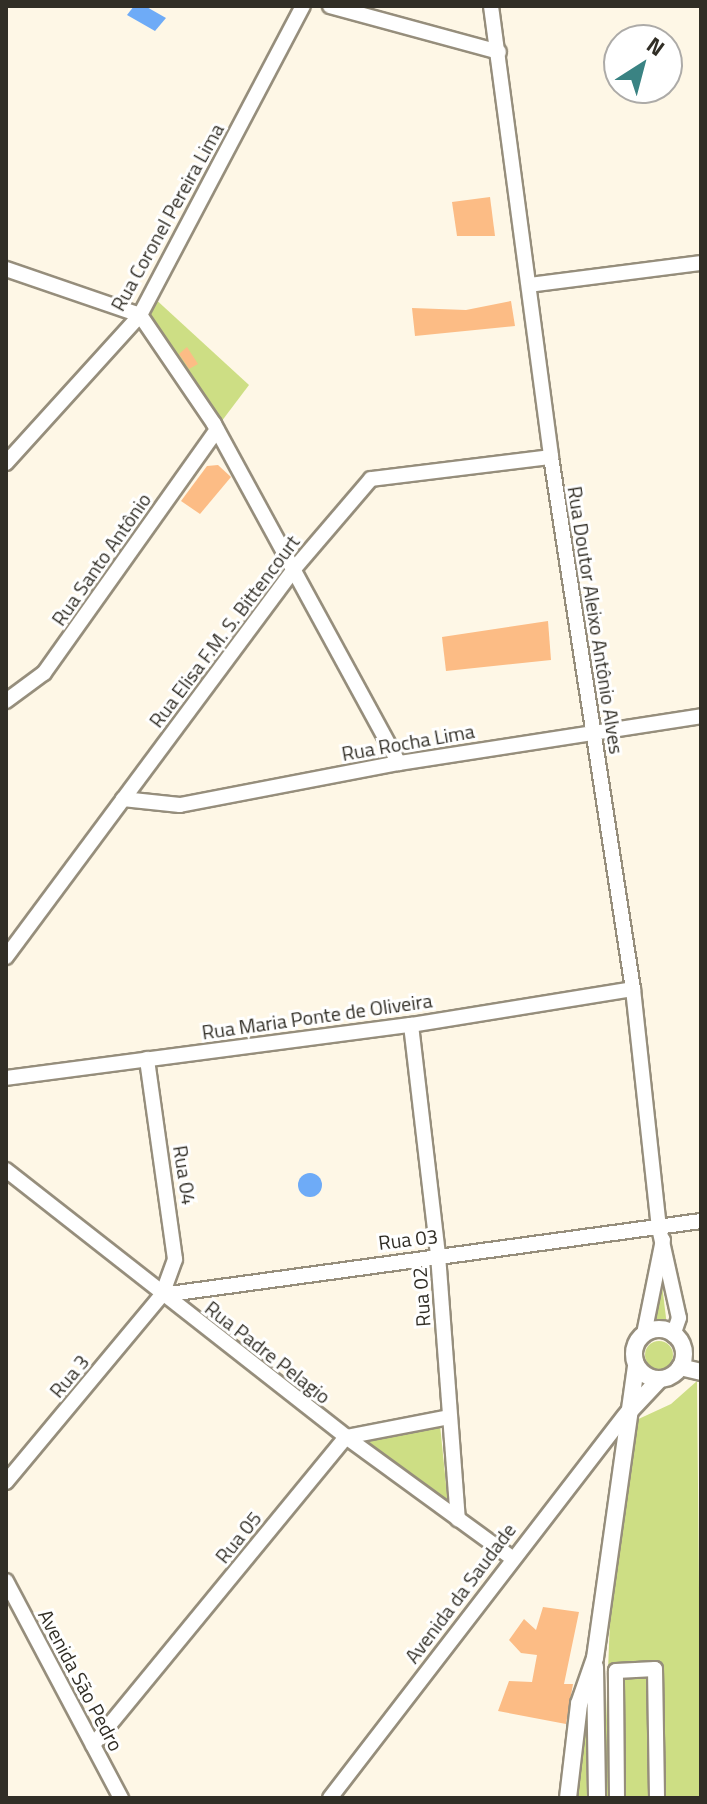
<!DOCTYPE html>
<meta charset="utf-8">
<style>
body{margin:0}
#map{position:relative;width:707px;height:1804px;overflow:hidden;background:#fef7e6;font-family:"Titillium Web",sans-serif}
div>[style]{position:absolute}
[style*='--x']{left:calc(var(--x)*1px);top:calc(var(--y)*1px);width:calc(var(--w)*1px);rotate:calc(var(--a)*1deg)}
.green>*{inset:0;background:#cdde84}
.round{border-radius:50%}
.water>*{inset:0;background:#6eabf7}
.building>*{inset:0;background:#fcbc85}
.roads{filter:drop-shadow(2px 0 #968e7c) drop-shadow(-2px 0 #968e7c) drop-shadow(0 2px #968e7c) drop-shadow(0 -2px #968e7c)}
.minor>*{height:14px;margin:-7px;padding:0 7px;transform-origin:7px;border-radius:7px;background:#fff}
.tertiary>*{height:16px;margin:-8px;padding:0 8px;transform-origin:8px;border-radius:8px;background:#fff}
.tertiary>.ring{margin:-8px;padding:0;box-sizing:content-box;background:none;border:16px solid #fff;border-radius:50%}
span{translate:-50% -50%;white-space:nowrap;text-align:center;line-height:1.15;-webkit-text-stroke:6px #fff;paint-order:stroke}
.street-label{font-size:20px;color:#312e26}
.frame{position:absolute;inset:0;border:8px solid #312e26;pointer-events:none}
.north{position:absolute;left:603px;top:24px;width:80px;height:80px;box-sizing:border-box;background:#fff;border:2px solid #adaba8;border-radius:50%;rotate:36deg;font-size:22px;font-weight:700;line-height:32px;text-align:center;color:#312e26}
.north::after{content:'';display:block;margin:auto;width:28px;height:36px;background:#3a8383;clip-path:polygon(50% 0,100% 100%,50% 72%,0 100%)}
</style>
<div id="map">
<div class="green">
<div style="clip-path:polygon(152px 296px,249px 385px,218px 426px,142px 314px)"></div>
<div style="clip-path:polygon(660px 1268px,667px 1326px,651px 1325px)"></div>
<div class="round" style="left:645px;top:1341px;width:28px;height:28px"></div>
<div style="clip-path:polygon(697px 1381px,701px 1798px,603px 1798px,611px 1594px,632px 1422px,671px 1404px)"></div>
<div style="clip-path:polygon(440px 1425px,448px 1504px,368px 1442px)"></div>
<div style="clip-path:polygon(586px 1722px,587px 1798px,576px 1798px)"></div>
</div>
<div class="water">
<div style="clip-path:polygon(134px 6px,145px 6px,166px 18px,155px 31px,127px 15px)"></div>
<div class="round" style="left:298px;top:1173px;width:24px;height:24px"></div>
</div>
<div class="building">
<div style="clip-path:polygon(490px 197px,495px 236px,457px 236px,452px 202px)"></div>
<div style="clip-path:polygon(511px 301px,515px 326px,415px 336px,412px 308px,466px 310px)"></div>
<div style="clip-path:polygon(187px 347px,198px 364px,189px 369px,179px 354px)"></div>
<div style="clip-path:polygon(218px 465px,231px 477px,200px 514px,181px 501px,207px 466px)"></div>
<div style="clip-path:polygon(548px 621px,551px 660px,446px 671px,442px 637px)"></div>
<div style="clip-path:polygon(543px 1607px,579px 1612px,564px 1684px,573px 1684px,566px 1724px,498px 1711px,509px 1681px,532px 1682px,537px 1655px,521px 1653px,509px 1640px,524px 1619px,536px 1630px)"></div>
</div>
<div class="roads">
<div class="minor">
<div style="--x:330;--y:6;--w:175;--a:15.2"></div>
<div style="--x:491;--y:6;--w:455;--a:82.4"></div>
<div style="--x:551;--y:457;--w:538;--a:81.24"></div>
<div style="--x:633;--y:989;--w:240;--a:83.8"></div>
<div style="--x:659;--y:1228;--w:92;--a:77.5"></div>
<div style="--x:679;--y:1318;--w:18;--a:109"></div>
<div style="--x:6;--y:269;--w:142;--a:18.9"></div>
<div style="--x:529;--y:285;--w:173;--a:-7.3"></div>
<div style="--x:140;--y:315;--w:132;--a:55.8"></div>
<div style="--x:214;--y:424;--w:386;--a:61.4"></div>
<div style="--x:6;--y:463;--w:200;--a:-47.8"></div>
<div style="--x:140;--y:315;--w:349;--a:-62.2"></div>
<div style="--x:6;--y:701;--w:47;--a:-36.4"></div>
<div style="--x:44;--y:673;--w:298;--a:-54.6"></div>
<div style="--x:123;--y:799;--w:57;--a:6"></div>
<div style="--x:180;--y:805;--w:223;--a:-10.9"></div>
<div style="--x:399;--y:763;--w:306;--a:-8.8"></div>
<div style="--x:6;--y:957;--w:483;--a:-53.4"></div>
<div style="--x:294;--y:569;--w:118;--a:-49.5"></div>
<div style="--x:371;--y:479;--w:181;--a:-7"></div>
<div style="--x:411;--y:1025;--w:232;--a:83.3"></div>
<div style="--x:438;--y:1255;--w:265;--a:85.7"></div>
<div style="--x:6;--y:1078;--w:408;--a:-7.5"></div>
<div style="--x:411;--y:1025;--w:225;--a:-9.2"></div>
<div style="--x:6;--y:1170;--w:432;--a:38.1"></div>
<div style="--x:346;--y:1437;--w:205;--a:36.1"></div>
<div style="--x:162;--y:1295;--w:544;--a:-7.82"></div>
<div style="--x:644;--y:1334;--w:96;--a:-78.6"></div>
<div style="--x:6;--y:1482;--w:244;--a:-50.2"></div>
<div style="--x:162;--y:1295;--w:38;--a:-70"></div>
<div style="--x:175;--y:1259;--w:202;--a:-98"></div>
<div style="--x:6;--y:1581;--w:246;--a:62.1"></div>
<div style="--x:93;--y:1745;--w:399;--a:-50.6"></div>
<div style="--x:346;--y:1437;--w:106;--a:-10.9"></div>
<div style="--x:330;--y:1798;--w:483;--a:-52.4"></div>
<div style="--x:617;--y:1798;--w:127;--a:-90.5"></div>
<div style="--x:616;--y:1671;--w:39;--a:-3"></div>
<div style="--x:655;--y:1669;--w:129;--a:89.1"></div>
</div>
<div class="tertiary">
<div class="ring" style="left:634px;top:1329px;width:34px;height:34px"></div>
<div style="--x:680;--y:1367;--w:22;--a:13"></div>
<div style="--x:627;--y:1414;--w:48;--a:-46.7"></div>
<div style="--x:595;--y:1667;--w:131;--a:89.1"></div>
<div style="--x:568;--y:1798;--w:95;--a:-83.3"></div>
<div style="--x:579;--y:1704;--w:49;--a:-70.8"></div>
<div style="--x:595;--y:1658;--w:296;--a:-82"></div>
</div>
</div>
<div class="street-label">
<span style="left:167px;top:217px;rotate:-61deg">Rua Coronel Pereira Lima</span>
<span style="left:101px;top:559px;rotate:-55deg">Rua Santo Antônio</span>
<span style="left:596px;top:620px;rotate:81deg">Rua Doutor Aleixo Antônio Alves</span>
<span style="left:224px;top:631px;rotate:-53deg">Rua Elisa F.M. S. Bittencourt</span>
<span style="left:408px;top:742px;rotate:-10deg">Rua Rocha Lima</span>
<span style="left:317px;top:1016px;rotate:-8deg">Rua Maria Ponte de Oliveira</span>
<span style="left:185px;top:1175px;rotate:81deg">Rua 04</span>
<span style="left:408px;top:1239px;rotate:-7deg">Rua 03</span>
<span style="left:421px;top:1297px;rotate:-94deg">Rua 02</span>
<span style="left:268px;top:1352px;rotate:38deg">Rua Padre Pelagio</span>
<span style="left:69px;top:1376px;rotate:-50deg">Rua 3</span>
<span style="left:238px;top:1537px;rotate:-51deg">Rua 05</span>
<span style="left:460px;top:1593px;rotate:-53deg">Avenida da Saudade</span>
<span style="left:81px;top:1680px;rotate:62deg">Avenida São Pedro</span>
</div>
<div class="frame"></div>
<div class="north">N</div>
</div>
